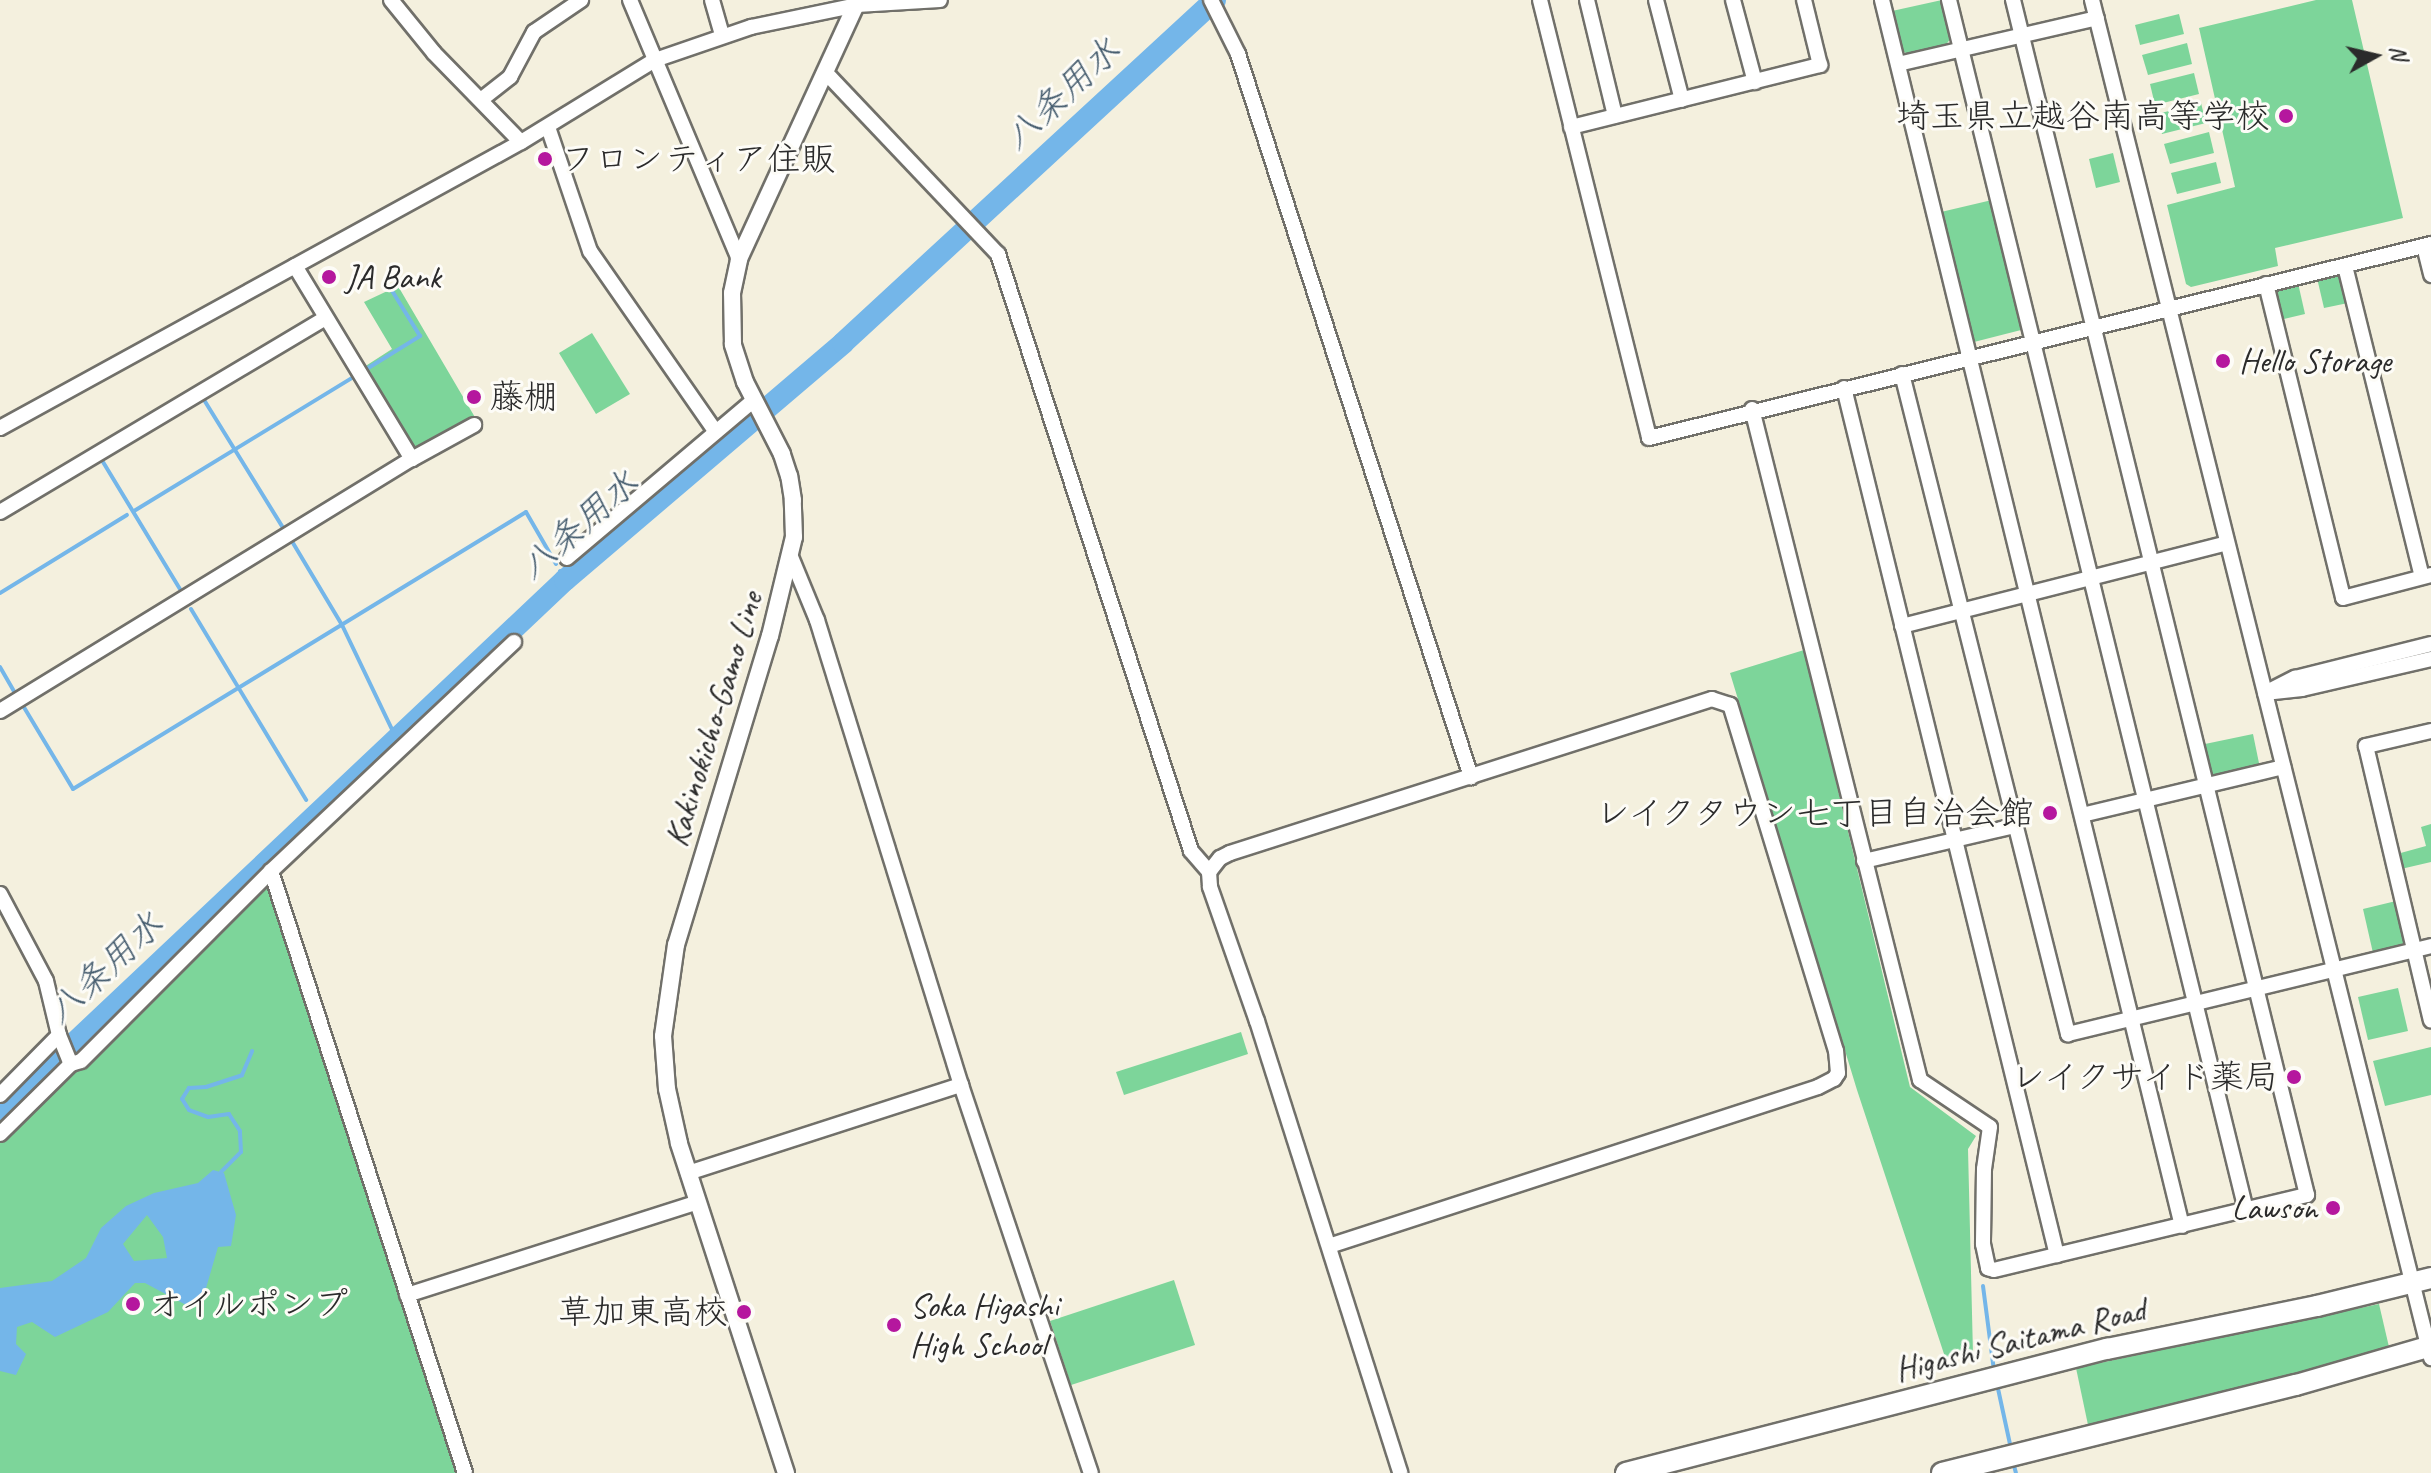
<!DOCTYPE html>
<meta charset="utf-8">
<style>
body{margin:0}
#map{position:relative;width:2431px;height:1473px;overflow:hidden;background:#f4f0de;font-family:Caveat,"Klee One",sans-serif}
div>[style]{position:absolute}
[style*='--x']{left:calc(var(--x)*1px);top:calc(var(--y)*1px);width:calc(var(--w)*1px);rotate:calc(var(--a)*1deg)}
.green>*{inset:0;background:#7dd59a}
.water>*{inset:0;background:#74b6e9}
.stream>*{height:4px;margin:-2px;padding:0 2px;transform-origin:2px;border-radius:2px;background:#74b6e9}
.river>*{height:22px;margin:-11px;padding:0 11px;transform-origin:11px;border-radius:11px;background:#74b6e9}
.roads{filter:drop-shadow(2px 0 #71706a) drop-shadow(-2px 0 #71706a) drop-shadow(0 2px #71706a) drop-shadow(0 -2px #71706a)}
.minor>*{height:14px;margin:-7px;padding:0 7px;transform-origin:7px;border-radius:7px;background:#fff}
.major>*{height:16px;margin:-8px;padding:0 8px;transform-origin:8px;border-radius:8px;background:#fff}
.highway>*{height:20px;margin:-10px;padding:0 10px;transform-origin:10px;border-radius:10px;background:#fff}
.dots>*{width:22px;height:22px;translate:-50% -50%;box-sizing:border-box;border:4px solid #fdfcf7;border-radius:50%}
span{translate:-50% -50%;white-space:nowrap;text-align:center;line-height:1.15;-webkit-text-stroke:6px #fdfcf7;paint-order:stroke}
.poi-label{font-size:34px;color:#2b2b2b}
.right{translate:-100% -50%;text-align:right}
.left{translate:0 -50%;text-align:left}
.street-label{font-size:34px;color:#2b2b2b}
.water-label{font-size:36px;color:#455c6e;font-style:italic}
.north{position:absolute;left:2335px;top:16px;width:80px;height:80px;-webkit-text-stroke:6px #fdfcf7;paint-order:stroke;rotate:82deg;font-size:22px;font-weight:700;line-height:32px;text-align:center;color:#2b2b2b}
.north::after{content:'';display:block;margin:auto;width:28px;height:36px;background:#2b2b2b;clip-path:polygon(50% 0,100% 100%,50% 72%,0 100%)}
</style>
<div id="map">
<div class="green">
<div style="clip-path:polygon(1942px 0,1951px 38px,1945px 46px,1910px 56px,1903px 51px,1892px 11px)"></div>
<div style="clip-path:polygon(2316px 0,2352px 0,2403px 218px,2275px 248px,2278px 266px,2191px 287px,2186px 284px,2167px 205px,2235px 187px,2199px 28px)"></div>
<div style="clip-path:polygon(2179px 14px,2184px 34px,2140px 45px,2135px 25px)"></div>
<div style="clip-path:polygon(2187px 43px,2192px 64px,2148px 75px,2142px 55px)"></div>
<div style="clip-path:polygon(2194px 73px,2199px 94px,2155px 105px,2150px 84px)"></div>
<div style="clip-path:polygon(2201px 103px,2206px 123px,2162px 134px,2157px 114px)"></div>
<div style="clip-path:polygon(2209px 132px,2214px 153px,2170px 164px,2164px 144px)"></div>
<div style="clip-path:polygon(2113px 153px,2120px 182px,2096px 188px,2089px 159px)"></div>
<div style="clip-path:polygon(2216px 162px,2221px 183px,2177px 194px,2171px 173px)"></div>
<div style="clip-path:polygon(1992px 200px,2025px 329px,1974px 342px,1941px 212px)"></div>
<div style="clip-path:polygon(2333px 274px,2343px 278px,2348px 303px,2324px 308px,2317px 278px)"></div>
<div style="clip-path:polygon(2298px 283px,2305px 314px,2280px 320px,2274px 296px,2278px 288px)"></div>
<div style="clip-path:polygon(398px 286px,476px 419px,416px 451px,364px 367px,392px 349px,364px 302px)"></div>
<div style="clip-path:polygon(592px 333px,630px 394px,596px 414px,559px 353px)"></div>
<div style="clip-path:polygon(1804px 650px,1910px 1087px,1976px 1136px,1968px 1149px,1973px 1354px,1946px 1360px,1857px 1090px,1730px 673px)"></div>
<div style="clip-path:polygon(2253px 734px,2260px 768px,2212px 777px,2205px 744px)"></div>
<div style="clip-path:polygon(2431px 824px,2431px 862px,2401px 869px,2397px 854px,2426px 846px,2421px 827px)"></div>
<div style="clip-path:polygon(269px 883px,459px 1473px,0 1473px,0 1143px)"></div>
<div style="clip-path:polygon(2396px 901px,2406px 939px,2401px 946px,2373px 953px,2363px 909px)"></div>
<div style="clip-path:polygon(2398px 988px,2408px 1031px,2368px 1040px,2358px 997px)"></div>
<div style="clip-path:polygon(1241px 1032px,1248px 1054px,1124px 1095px,1116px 1072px)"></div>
<div style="clip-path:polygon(2431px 1047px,2431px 1095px,2385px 1106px,2373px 1061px)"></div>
<div style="clip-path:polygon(1174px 1280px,1195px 1345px,1071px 1385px,1050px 1321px)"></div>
<div style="clip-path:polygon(2379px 1304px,2389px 1347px,2353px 1361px,2088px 1425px,2076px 1368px)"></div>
</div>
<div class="water">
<div style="clip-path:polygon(evenodd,213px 1170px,224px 1173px,236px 1215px,231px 1246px,218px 1247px,204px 1295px,186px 1305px,145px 1283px,135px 1283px,108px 1312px,55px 1337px,32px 1322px,17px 1327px,16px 1344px,26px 1354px,16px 1375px,0 1371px,0 1288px,52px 1281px,86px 1258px,101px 1228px,126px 1206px,154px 1193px,198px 1183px,213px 1170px,147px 1215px,163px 1237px,167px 1258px,134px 1261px,123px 1244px,147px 1215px)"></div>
</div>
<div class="stream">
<div style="--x:365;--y:370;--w:65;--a:-31.7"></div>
<div style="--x:420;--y:336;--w:55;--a:-121.7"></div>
<div style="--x:201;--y:395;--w:160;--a:58.3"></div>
<div style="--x:100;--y:457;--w:154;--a:58.8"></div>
<div style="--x:134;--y:511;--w:255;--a:-31.4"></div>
<div style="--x:290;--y:538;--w:101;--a:59.1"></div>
<div style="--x:342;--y:625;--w:127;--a:64.4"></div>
<div style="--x:560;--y:571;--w:10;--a:61"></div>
<div style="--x:0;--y:593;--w:149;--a:-31.6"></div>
<div style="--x:191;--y:609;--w:223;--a:58.9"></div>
<div style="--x:0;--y:667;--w:34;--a:60"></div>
<div style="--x:22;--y:704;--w:99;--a:59"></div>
<div style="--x:73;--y:789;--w:531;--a:-31.44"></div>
<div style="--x:526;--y:512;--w:60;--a:60"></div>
<div style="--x:313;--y:811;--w:6;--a:59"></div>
<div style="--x:221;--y:1172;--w:28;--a:-45"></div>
<div style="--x:241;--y:1152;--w:21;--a:-93"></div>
<div style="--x:240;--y:1131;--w:20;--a:-123"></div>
<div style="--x:229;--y:1114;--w:21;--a:172"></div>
<div style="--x:208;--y:1117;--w:20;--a:-160"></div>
<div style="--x:189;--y:1110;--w:13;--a:-122"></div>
<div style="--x:182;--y:1099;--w:13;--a:-58"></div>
<div style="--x:189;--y:1088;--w:17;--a:-3"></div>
<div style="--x:206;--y:1087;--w:38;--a:-18"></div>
<div style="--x:242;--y:1075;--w:26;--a:-67"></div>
<div style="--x:1983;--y:1286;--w:86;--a:82.6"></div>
<div style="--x:1997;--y:1384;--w:66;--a:77.8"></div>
<div style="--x:2013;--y:1462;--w:11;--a:75"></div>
</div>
<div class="river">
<div style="--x:0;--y:1113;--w:777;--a:-43.33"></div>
<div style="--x:565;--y:580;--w:365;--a:-40.4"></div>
<div style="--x:843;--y:343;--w:506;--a:-42.68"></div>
</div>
<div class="roads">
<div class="minor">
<div style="--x:391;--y:0;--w:68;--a:50.9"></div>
<div style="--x:434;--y:53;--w:124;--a:45.7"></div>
<div style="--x:630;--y:0;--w:281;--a:67.2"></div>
<div style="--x:712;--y:0;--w:35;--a:74"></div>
<div style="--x:1211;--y:0;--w:60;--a:63.4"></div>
<div style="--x:1238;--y:54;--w:760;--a:72.14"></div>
<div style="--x:1540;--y:0;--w:451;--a:76"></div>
<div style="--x:1649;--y:438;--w:806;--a:-13.93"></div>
<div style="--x:1587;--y:0;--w:119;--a:76.4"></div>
<div style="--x:1656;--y:0;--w:103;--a:75.4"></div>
<div style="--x:1733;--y:0;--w:85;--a:75"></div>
<div style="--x:1882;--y:0;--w:1262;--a:76.25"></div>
<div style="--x:1949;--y:0;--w:1246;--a:76.21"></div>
<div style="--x:2092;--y:0;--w:1400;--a:75.98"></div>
<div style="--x:1898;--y:64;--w:204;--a:-13"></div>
<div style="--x:827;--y:74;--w:248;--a:46.5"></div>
<div style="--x:998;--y:254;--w:627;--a:72.08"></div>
<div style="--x:1191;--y:851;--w:28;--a:49"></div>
<div style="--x:482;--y:99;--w:36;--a:-38"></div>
<div style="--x:510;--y:77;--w:51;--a:-61.9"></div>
<div style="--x:534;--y:32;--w:57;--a:-34.2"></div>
<div style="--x:548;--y:127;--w:131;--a:71.3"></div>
<div style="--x:590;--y:251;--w:219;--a:55.2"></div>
<div style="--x:1571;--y:127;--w:257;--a:-14"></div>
<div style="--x:1820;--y:65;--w:67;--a:-103.8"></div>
<div style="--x:2424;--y:246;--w:30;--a:76"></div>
<div style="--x:295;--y:266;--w:226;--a:58.8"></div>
<div style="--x:2345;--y:266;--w:320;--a:76.1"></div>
<div style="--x:2266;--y:284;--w:323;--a:76.2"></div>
<div style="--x:2343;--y:598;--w:91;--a:-14.6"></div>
<div style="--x:1902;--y:374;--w:681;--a:75.88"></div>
<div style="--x:2068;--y:1034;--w:374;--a:-13.6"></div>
<div style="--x:1844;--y:388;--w:893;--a:76.2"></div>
<div style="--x:1752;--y:409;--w:692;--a:75.94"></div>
<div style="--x:1920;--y:1080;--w:84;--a:33.9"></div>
<div style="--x:1990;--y:1127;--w:42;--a:98.1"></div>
<div style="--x:1984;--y:1169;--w:75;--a:90.8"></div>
<div style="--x:1983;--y:1244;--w:25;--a:78"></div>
<div style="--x:1988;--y:1268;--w:6;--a:18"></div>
<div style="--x:1994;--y:1270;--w:322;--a:-13.5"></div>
<div style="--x:2307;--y:1195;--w:1231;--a:-103.82"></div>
<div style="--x:0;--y:428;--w:594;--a:-28.76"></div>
<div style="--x:521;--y:142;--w:157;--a:-31.5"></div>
<div style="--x:655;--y:60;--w:102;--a:-19"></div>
<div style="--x:751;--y:27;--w:108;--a:-11.7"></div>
<div style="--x:857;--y:5;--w:83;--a:-3.4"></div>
<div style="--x:0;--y:512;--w:379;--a:-30.8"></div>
<div style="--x:791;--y:557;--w:68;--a:67.6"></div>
<div style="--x:817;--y:620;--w:487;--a:72.8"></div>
<div style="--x:961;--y:1085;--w:409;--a:71.5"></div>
<div style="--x:567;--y:558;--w:243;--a:-40.2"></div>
<div style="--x:1902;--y:626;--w:335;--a:-14.3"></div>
<div style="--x:2274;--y:692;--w:28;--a:-6"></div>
<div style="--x:2302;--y:689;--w:132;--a:-13.1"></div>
<div style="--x:2265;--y:693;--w:34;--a:-27"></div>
<div style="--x:2295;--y:678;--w:140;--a:-14"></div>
<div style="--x:0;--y:711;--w:483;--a:-31.5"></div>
<div style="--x:412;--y:459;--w:71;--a:-28.7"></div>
<div style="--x:2431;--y:731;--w:67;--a:167"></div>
<div style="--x:2366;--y:746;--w:282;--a:76.7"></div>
<div style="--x:2082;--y:815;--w:207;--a:-13.4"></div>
<div style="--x:1864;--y:861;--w:155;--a:-13.1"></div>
<div style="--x:271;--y:871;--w:632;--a:72.14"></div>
<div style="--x:0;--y:894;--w:98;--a:62.1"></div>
<div style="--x:46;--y:981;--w:56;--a:76.5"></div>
<div style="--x:59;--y:1035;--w:31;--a:68"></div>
<div style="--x:0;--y:1095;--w:84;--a:-45.5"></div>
<div style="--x:0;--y:1134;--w:100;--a:-44.6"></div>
<div style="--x:71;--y:1064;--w:10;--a:-17"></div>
<div style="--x:81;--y:1061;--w:269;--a:-45"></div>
<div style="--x:271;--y:871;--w:334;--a:-43.3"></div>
<div style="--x:688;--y:1173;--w:287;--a:-17.9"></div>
<div style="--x:1329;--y:1246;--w:514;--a:-18.01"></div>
<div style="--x:1818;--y:1087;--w:18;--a:-27"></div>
<div style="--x:1834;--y:1079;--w:7;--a:-56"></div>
<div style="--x:1838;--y:1073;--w:22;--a:-95"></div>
<div style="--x:1836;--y:1051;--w:362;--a:-107"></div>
<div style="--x:1730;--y:705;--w:19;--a:-162"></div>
<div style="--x:1712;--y:699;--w:506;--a:162.28"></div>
<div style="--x:1230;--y:853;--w:11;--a:153"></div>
<div style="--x:1220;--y:858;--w:18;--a:128"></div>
<div style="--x:1209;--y:872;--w:15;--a:86"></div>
<div style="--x:1210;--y:887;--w:142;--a:70.7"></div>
<div style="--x:1257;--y:1021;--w:474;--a:72.4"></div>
<div style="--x:407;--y:1295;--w:305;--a:-17.7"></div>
</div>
<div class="major">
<div style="--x:786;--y:1473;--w:347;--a:-108"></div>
<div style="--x:679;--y:1143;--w:55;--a:-102.5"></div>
<div style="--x:667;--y:1089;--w:53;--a:-94.3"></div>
<div style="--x:663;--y:1036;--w:92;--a:-81.9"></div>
<div style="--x:676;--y:945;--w:323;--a:-73.1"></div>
<div style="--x:770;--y:636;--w:102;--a:-76.4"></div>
<div style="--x:794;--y:537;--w:37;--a:-92"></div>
<div style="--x:793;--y:500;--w:24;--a:-99"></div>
<div style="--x:789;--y:476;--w:23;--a:-108"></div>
<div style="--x:782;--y:454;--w:81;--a:-117.2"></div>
<div style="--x:745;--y:382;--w:40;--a:-108"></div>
<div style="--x:733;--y:344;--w:51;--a:-91.1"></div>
<div style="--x:732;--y:293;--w:35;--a:-78"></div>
<div style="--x:739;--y:259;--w:285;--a:-65.3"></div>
</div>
<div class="highway">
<div style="--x:1626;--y:1473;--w:497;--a:-14.5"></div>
<div style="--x:2107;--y:1349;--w:214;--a:-11.6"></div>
<div style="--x:2317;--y:1306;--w:117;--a:-13.8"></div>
<div style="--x:1942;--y:1473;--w:365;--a:-14"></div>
<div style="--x:2296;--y:1385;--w:141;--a:-16.1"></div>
</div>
</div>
<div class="dots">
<div style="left:2286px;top:116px;background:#b5179e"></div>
<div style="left:545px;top:159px;background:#b5179e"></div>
<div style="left:329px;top:277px;background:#b5179e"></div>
<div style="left:2223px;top:361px;background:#b5179e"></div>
<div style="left:474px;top:397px;background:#b5179e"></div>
<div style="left:2050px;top:813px;background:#b5179e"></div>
<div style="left:2294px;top:1077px;background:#b5179e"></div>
<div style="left:2333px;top:1208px;background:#b5179e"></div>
<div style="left:133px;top:1304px;background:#b5179e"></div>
<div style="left:744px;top:1312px;background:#b5179e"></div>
<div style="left:894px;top:1325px;background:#b5179e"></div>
</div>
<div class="poi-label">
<span class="right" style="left:2270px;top:116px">埼玉県立越谷南高等学校</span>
<span class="left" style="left:561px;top:159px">フロンティア住販</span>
<span class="left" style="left:345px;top:277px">JA Bank</span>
<span class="left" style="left:2239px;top:361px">Hello Storage</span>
<span class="left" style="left:490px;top:397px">藤棚</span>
<span class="right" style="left:2034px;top:813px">レイクタウン七丁目自治会館</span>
<span class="right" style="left:2278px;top:1077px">レイクサイド薬局</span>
<span class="right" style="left:2317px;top:1208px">Lawson</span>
<span class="left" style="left:149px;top:1304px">オイルポンプ</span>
<span class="left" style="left:910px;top:1325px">Soka Higashi<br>High School</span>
<span class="right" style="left:728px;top:1312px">草加東高校</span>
</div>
<div class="street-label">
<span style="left:713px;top:719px;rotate:-73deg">Kakinokicho-Gamo Line</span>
<span style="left:2020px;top:1339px;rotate:-14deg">Higashi Saitama Road</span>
</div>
<div class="water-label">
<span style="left:1062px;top:94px;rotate:-43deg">八条用水</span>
<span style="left:579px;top:525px;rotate:-41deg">八条用水</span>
<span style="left:105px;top:968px;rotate:-43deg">八条用水</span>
</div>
<div class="north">N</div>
</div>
